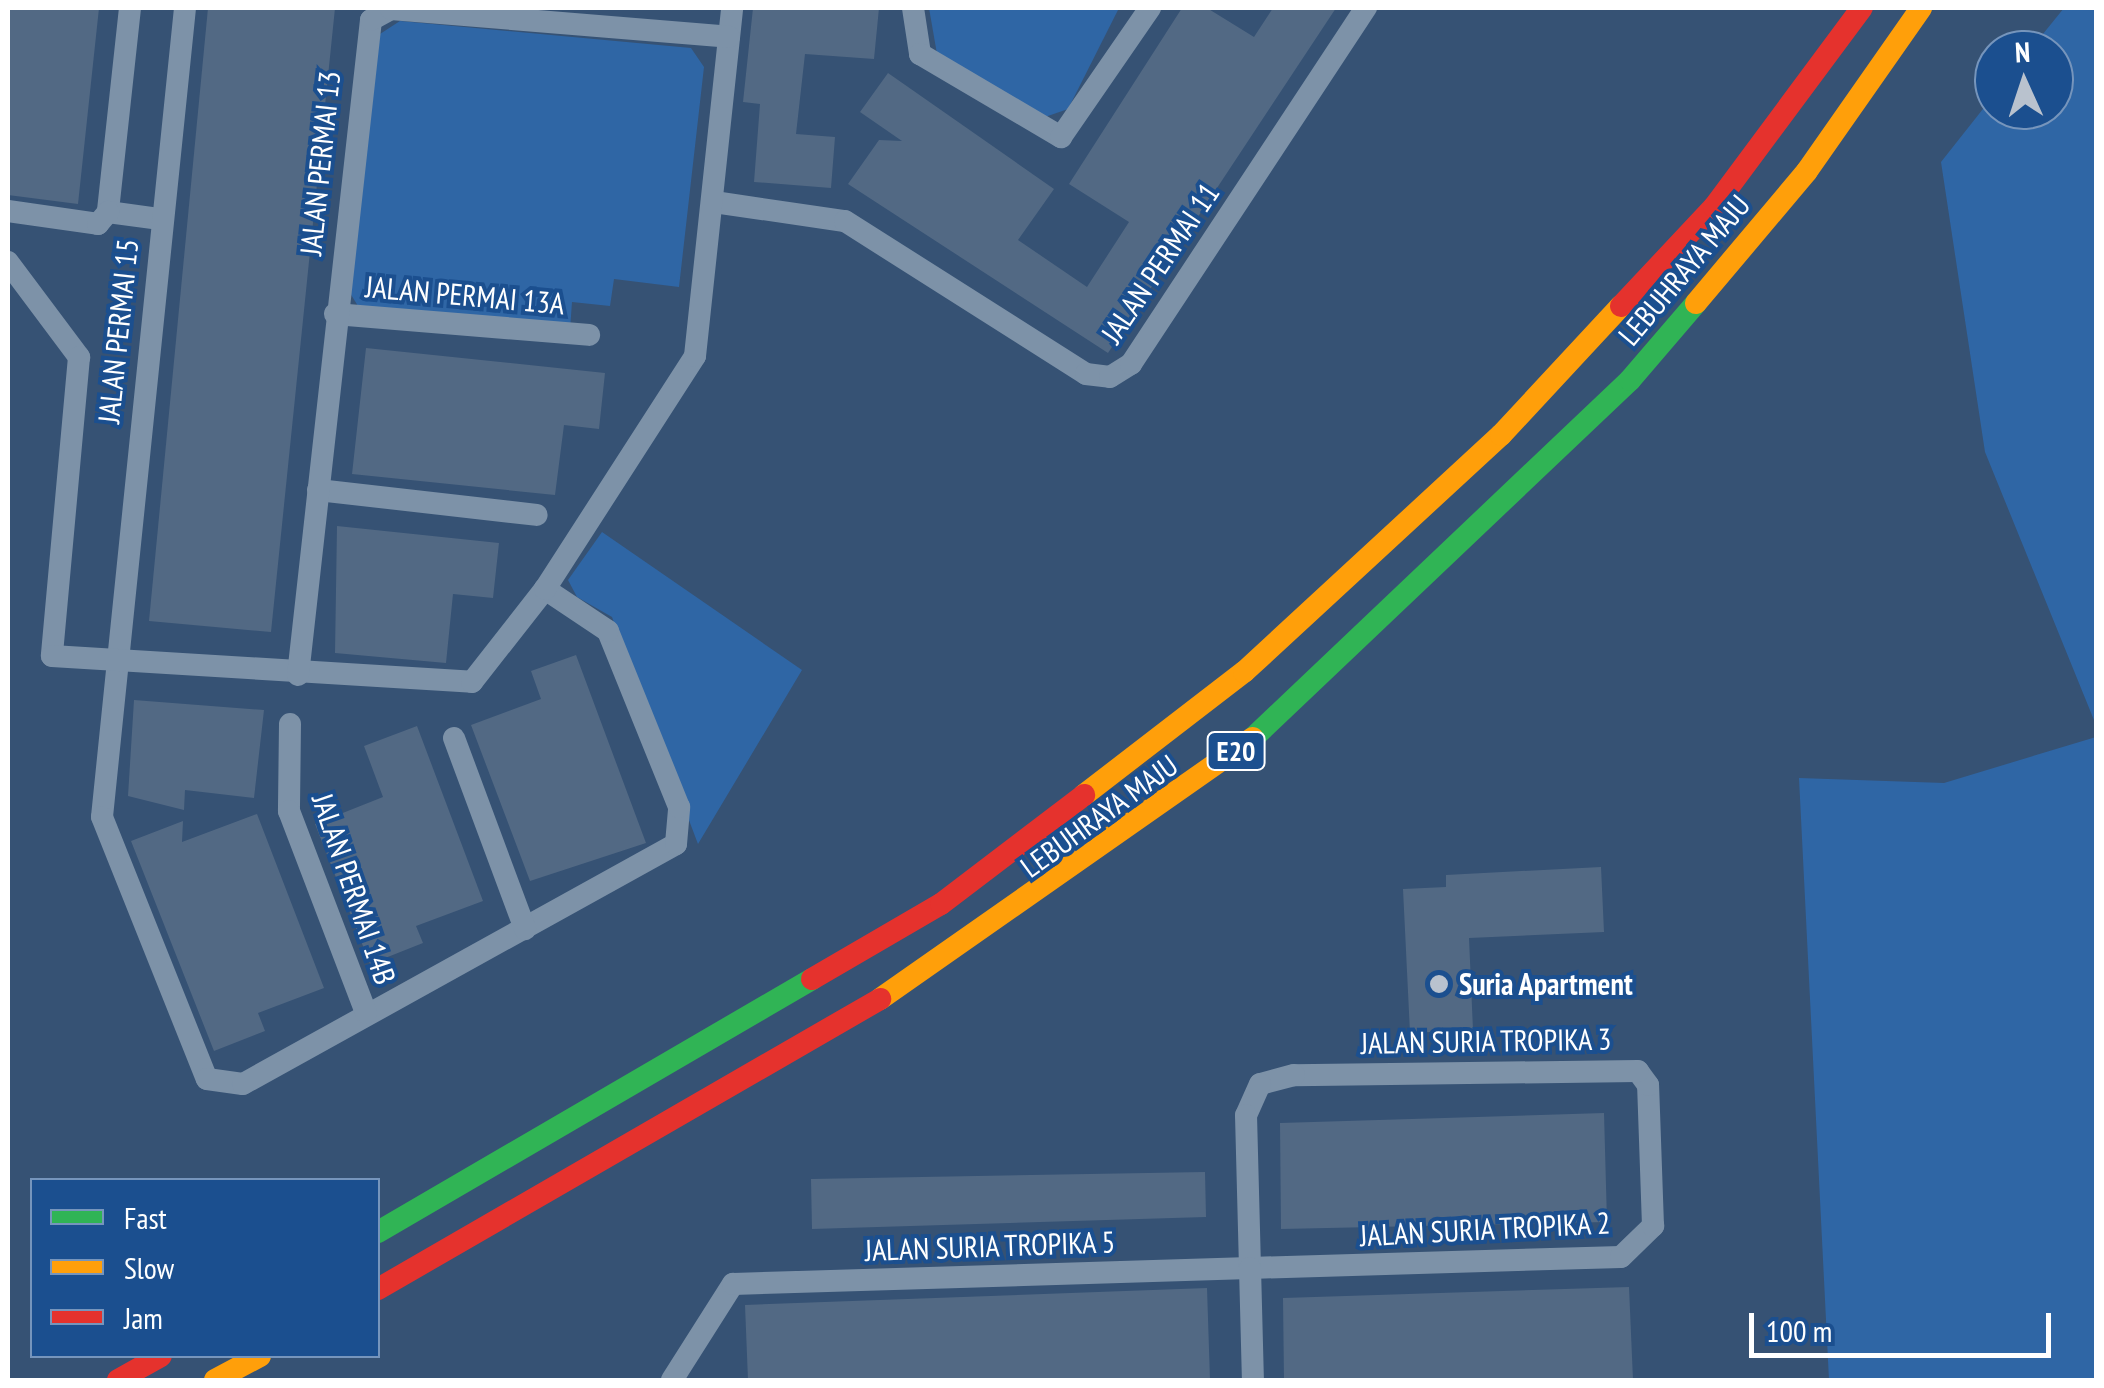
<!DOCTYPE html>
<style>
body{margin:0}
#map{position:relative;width:2104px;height:1388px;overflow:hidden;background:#365274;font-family:"PT Sans Narrow",sans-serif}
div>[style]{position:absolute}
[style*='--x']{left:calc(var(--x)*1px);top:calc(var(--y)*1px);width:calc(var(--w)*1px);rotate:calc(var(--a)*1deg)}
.green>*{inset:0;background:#2f66a5}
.building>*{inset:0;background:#526984}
.street>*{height:22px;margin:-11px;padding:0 11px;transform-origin:11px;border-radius:11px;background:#7d92a8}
.fast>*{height:22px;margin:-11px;padding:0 11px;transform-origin:11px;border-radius:11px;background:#30b455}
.slow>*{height:22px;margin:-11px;padding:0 11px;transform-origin:11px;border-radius:11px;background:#ff9f0a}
.jam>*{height:22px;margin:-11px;padding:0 11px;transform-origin:11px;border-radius:11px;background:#e5322d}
.dots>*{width:28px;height:28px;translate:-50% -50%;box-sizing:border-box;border:5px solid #1b4f8f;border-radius:50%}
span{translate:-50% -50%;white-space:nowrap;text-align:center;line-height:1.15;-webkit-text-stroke:8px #1b4f8f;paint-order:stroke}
.shield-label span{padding:2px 8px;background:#1b4f8f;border:2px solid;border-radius:8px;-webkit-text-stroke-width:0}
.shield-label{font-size:28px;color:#fff;font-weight:700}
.street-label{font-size:30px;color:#fff}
.poi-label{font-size:30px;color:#fff;font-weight:700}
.left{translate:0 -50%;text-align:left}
.frame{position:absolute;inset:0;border:10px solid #fff;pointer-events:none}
.legend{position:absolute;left:30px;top:1178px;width:350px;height:180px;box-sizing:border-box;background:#1b4f8f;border:2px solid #7695bc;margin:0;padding:12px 18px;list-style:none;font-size:30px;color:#fff}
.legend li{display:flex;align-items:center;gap:20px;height:50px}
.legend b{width:50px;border:2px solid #7695bc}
.north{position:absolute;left:1974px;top:30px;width:100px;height:100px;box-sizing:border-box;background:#1b4f8f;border:2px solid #7695bc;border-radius:50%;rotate:357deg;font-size:28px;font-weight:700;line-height:40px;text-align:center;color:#fff}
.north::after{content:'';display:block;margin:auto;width:35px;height:45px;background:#b9c2ce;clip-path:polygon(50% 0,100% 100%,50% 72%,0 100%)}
.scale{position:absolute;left:1749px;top:1313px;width:302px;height:45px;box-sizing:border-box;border:5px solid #fff;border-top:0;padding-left:12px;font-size:30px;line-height:35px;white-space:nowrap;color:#fff;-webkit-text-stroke:8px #1b4f8f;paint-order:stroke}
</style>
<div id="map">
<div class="green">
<div style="clip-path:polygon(929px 8px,1119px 8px,1068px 109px,1045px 117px,937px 54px)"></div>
<div style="clip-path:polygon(2064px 8px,2096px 8px,2096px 725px,1985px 452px,1941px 162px,1994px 95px,1994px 110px,2054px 110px,2054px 50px,2030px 50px)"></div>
<div style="clip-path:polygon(400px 21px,691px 48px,704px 67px,679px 287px,614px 279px,610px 306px,572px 302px,570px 330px,358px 306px,350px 293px,380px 34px)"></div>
<div style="clip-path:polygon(602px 532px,802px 670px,698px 844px,612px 617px,577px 597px,568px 580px)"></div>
<div style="clip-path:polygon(2096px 737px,2096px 1380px,1829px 1380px,1799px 778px,1944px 783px)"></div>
</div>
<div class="building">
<div style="clip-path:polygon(8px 8px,99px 8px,78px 204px,8px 195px)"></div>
<div style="clip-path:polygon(208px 8px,335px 8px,271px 632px,149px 621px)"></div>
<div style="clip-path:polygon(753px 8px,879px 8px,874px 59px,805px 54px,796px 134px,835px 137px,831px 188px,754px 182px,760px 104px,743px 102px)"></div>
<div style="clip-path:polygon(1182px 8px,1207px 8px,1254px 37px,1273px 8px,1336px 8px,1108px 353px,848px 184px,879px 140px,902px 141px,860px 112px,888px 73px,1054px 189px,1018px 240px,1087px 287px,1129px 222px,1069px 184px)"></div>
<div style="clip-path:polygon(366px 348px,605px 373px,599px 429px,564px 425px,555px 495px,352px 474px)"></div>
<div style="clip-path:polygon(337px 526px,499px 543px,493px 598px,453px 594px,446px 663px,335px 653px)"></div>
<div style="clip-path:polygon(576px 655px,646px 843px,530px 881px,471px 725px,541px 699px,531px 671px)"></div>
<div style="clip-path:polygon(134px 700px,264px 710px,254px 798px,185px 790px,184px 810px,128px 796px)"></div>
<div style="clip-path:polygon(417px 726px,483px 901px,416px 926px,423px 943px,370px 964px,315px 824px,383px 797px,364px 746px)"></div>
<div style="clip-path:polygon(257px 814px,324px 988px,258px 1013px,265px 1031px,214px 1051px,131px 841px,183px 821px,182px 842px)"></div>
<div style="clip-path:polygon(1601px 867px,1604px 932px,1469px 938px,1473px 1030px,1410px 1033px,1403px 889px,1446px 887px,1446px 875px)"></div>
<div style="clip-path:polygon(1604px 1113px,1607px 1222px,1281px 1229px,1280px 1123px)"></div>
<div style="clip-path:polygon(1205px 1172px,1206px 1217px,812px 1229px,811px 1179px)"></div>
<div style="clip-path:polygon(1629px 1287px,1633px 1380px,1284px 1380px,1283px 1298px)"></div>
<div style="clip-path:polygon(1207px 1288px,1210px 1380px,748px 1380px,745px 1305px)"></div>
</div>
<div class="street">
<div style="--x:130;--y:8;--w:205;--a:96.2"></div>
<div style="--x:108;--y:212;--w:51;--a:7.8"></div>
<div style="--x:185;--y:8;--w:813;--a:95.86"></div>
<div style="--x:102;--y:817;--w:282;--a:68.2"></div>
<div style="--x:207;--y:1079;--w:36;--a:8"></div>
<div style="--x:243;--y:1084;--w:495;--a:-29"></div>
<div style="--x:676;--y:844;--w:37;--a:-85"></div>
<div style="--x:679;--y:807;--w:190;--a:-112"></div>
<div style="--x:608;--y:631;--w:76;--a:-146.3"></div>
<div style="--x:913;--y:8;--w:47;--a:81.3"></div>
<div style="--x:920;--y:54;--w:164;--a:30.5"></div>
<div style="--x:1061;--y:137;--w:157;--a:-55.4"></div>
<div style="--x:714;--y:202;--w:132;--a:8.3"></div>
<div style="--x:845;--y:221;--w:285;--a:32.4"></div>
<div style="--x:1086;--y:374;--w:24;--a:7"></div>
<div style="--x:1110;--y:377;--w:25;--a:-32"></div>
<div style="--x:1131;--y:364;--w:427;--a:-56.6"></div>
<div style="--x:8;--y:211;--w:91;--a:8.2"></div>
<div style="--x:98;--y:224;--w:16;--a:-50"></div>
<div style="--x:8;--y:262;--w:119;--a:53.2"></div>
<div style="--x:79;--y:357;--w:300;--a:95.2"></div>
<div style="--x:52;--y:656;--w:421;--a:3.5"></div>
<div style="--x:472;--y:682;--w:118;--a:-51.9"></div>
<div style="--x:545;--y:589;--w:277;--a:-57.2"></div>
<div style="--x:695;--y:356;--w:350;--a:-83.9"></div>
<div style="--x:335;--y:314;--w:255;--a:4.7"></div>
<div style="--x:318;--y:490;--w:220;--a:6.5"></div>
<div style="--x:298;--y:675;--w:659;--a:-83.64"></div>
<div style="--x:371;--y:20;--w:23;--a:-29"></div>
<div style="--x:391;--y:9;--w:339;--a:4.7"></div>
<div style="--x:290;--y:724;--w:87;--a:90.7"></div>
<div style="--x:289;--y:811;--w:216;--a:69.1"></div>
<div style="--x:454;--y:738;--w:204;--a:69.6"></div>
<div style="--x:672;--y:1380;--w:114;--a:-57.6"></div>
<div style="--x:733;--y:1284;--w:517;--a:-1.77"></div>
<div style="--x:1250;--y:1268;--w:371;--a:-1.7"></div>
<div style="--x:1621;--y:1257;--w:45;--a:-44.1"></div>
<div style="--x:1653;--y:1226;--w:141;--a:-92"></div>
<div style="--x:1648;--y:1085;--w:17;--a:-126"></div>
<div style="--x:1638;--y:1071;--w:344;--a:179.3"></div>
<div style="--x:1294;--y:1075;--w:35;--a:165"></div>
<div style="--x:1260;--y:1084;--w:34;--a:114"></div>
<div style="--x:1246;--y:1115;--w:153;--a:88.5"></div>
<div style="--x:1250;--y:1268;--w:112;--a:88.5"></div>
</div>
<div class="fast">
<div style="--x:1253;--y:738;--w:520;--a:-43.52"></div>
<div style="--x:1630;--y:380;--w:101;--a:-49.4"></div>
<div style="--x:378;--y:1232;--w:502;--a:-30.24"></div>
</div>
<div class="slow">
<div style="--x:1696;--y:303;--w:172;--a:-49.9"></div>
<div style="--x:1807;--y:171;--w:199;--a:-55"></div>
<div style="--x:1084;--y:795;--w:202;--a:-37.6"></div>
<div style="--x:1244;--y:672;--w:350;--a:-42.7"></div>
<div style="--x:1501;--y:435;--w:176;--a:-47.1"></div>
<div style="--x:880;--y:999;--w:455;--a:-35"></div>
<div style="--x:215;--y:1380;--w:51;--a:-28.1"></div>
</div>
<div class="jam">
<div style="--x:1621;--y:306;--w:136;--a:-46.8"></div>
<div style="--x:1714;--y:207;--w:248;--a:-53.4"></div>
<div style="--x:812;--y:979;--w:149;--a:-30.2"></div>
<div style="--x:941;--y:904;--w:180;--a:-37.3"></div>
<div style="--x:378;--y:1289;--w:580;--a:-30.01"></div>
<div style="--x:118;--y:1380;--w:49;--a:-29.2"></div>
</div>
<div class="dots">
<div style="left:1439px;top:984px;background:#b9c2ce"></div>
</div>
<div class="shield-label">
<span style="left:1236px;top:751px">E20</span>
</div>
<div class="street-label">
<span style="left:320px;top:163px;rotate:-84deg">JALAN PERMAI 13</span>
<span style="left:1160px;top:263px;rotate:-56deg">JALAN PERMAI 11</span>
<span style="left:1684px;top:270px;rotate:-50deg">LEBUHRAYA MAJU</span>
<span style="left:465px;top:295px;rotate:5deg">JALAN PERMAI 13A</span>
<span style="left:118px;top:331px;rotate:-84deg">JALAN PERMAI 15</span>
<span style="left:1099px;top:816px;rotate:-36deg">LEBUHRAYA MAJU</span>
<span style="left:354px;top:889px;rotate:71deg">JALAN PERMAI 14B</span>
<span style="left:1486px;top:1041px;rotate:-1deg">JALAN SURIA TROPIKA 3</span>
<span style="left:1485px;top:1229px;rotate:-3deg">JALAN SURIA TROPIKA 2</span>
<span style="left:990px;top:1246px;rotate:-2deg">JALAN SURIA TROPIKA 5</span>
</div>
<div class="poi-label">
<span class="left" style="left:1459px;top:984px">Suria Apartment</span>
</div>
<div class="frame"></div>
<ul class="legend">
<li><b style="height:12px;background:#30b455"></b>Fast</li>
<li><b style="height:12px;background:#ff9f0a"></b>Slow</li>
<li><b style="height:12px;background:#e5322d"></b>Jam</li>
</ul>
<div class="north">N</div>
<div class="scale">100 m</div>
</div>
